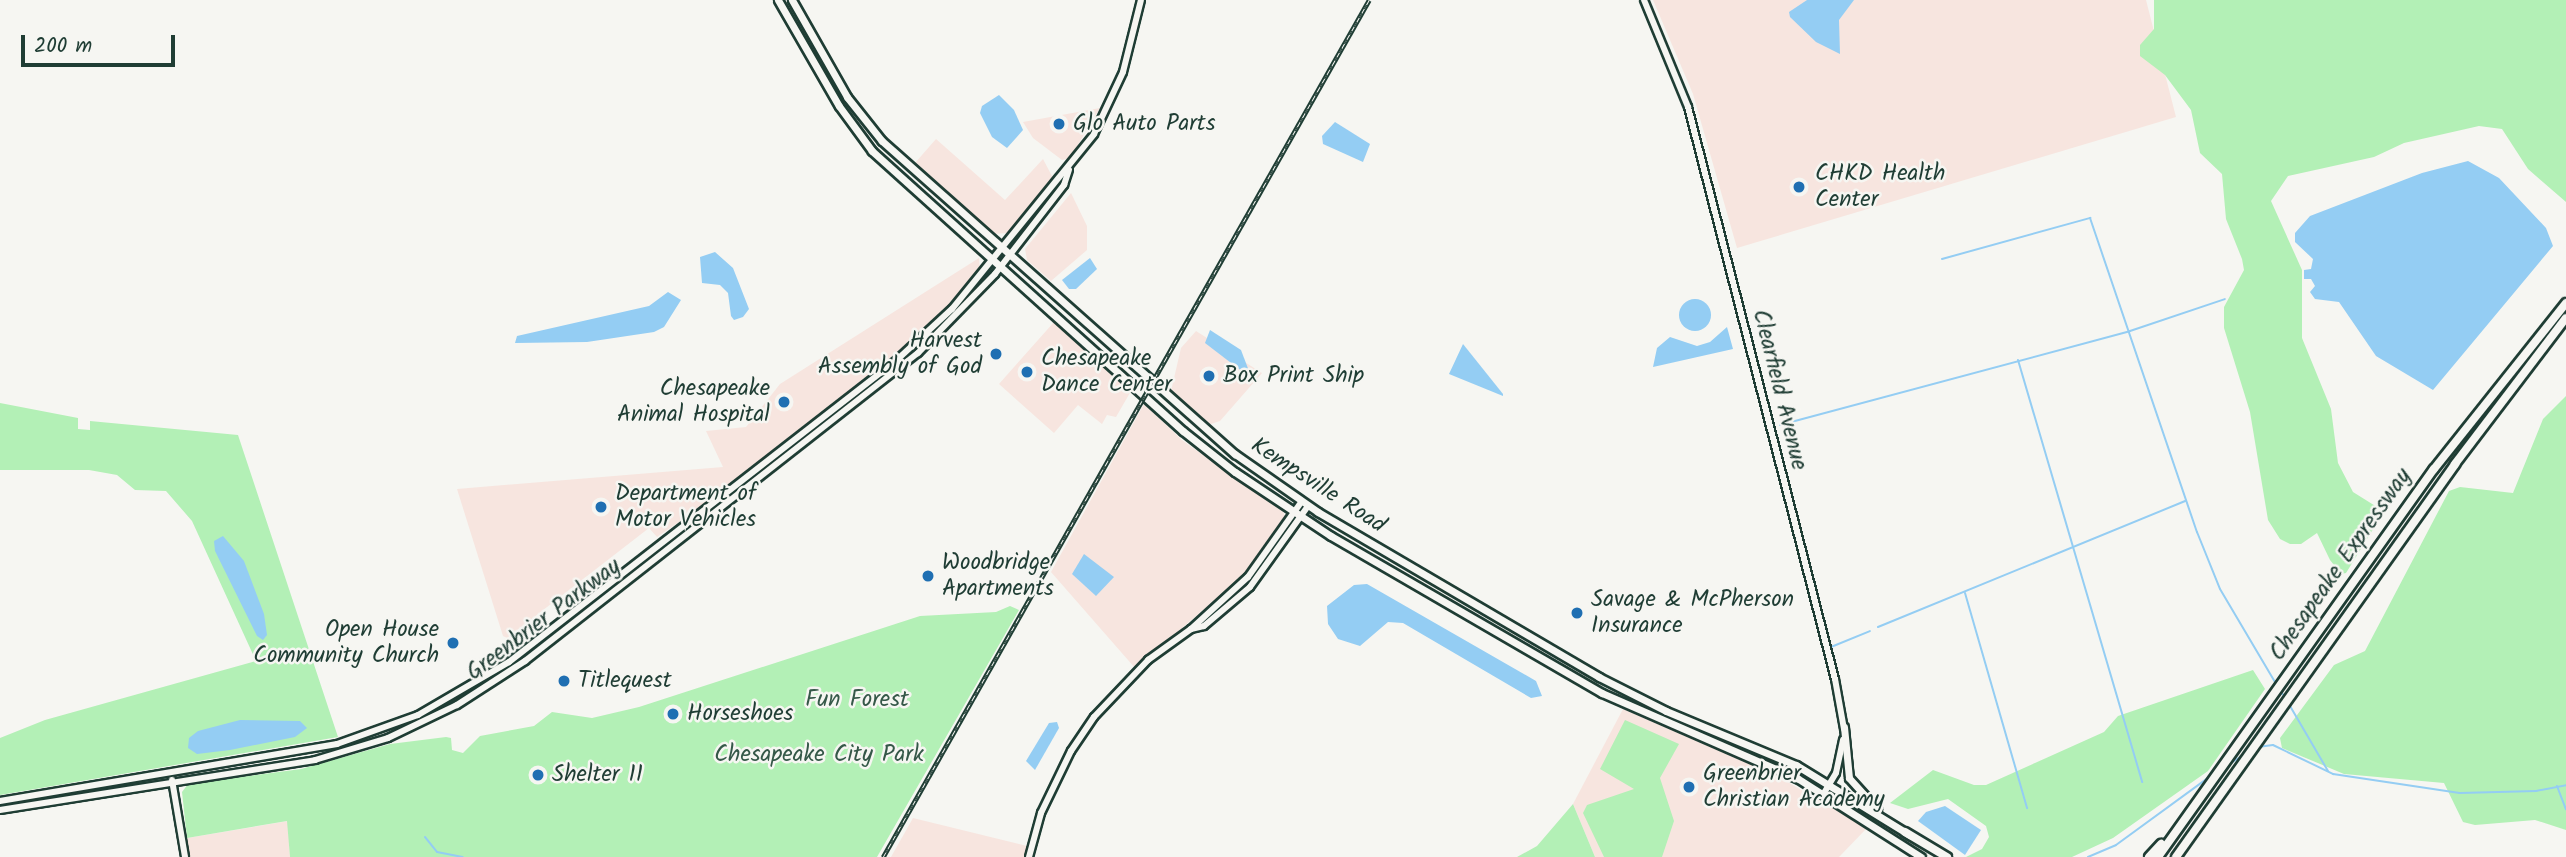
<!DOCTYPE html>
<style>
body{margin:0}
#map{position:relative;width:2566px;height:857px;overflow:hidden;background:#f6f6f2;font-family:Kalam,sans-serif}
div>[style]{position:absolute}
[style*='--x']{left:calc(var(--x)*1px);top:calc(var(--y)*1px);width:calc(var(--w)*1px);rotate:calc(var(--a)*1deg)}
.built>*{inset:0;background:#f7e5df}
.green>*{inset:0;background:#b3f0b6}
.water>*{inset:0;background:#94cdf3}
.round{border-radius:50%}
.stream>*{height:2px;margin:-1px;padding:0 1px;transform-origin:1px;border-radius:1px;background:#94cdf3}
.roads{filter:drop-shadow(2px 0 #1f3d34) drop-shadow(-2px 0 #1f3d34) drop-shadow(0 2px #1f3d34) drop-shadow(0 -2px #1f3d34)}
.secondary>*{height:6px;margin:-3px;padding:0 3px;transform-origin:3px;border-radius:3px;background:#f6f6f2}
.primary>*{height:7px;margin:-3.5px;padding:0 3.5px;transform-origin:3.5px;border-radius:3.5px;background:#f6f6f2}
.highway>*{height:8px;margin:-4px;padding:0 4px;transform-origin:4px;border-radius:4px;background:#f6f6f2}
.rail>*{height:4.5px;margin-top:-2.25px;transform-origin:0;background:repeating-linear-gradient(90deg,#f6f6f2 0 5px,#1f3d34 0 10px);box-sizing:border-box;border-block:2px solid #1f3d34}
.dots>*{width:19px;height:19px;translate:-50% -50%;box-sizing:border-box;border:4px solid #f6f6f2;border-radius:50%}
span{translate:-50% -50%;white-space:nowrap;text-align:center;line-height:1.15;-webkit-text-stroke:5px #f6f6f2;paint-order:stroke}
.poi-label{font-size:23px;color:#1f3d34}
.left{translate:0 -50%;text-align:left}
.right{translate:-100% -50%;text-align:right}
.street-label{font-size:23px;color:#1f3d34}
.park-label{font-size:23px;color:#355848}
.scale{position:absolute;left:21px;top:35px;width:154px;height:32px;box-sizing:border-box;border:4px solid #1f3d34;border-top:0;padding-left:9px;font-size:21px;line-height:24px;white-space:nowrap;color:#1f3d34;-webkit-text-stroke:5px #f6f6f2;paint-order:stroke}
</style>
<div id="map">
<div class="built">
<div style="clip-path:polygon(1653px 0,2146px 0,2176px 117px,1737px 248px,1693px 94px)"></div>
<div style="clip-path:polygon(1100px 108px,1070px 158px,1062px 160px,1033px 138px,1023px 122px)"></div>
<div style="clip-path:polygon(936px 139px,1005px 200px,1043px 159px,1053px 178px,1007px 233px,994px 234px,915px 163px)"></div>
<div style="clip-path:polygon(1071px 193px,1087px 226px,1087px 250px,1051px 281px,1027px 260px,1025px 249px)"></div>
<div style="clip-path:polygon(979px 258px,980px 271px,927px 329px,701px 507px,657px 537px,649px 528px,507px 638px,503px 636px,457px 489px,723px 467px,706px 431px,746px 427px,780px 384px)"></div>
<div style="clip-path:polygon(1054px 322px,1131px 391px,1116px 417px,1107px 415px,1102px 424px,1078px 405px,1054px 433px,999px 384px)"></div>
<div style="clip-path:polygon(1196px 331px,1262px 373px,1220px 421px,1208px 425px,1171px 391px,1181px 348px)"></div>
<div style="clip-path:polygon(1144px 404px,1182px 440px,1283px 512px,1286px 519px,1242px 577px,1135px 668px,1051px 572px)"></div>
<div style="clip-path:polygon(1623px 709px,1779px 777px,1867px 828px,1839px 857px,1595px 857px,1573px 804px)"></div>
<div style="clip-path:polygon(913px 818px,1027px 846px,1024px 857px,891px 857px)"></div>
<div style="clip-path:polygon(288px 821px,290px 857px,190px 857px,187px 838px)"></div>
</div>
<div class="green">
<div style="clip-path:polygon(2154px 0,2566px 0,2566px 202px,2528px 169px,2502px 129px,2479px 126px,2404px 143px,2374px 157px,2288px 176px,2271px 201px,2302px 270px,2302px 338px,2331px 409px,2338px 463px,2353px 492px,2377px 507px,2380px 518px,2346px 573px,2341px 574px,2330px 560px,2317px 533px,2301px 544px,2290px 544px,2280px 539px,2268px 520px,2250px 412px,2224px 328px,2224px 307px,2244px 270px,2242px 259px,2226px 219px,2222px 174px,2200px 153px,2191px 110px,2165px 75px,2140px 56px,2140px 45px,2154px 29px)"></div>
<div style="clip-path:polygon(2566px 396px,2566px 830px,2535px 820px,2475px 825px,2463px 822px,2444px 783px,2344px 774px,2282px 748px,2280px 738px,2334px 665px,2365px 651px,2449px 491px,2460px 487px,2513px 493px,2543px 419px)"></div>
<div style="clip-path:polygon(0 403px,78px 418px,78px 429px,90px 430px,90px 421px,238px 435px,338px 737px,0 795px,0 738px,45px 720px,256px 661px,192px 521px,166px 491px,135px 490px,117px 475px,89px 470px,0 470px)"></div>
<div style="clip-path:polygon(1010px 606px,1019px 610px,877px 857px,290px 857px,287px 821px,187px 838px,182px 792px,188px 784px,301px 769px,390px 744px,446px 737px,451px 738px,452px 750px,463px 753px,480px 736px,534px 726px,552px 712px,592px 718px,639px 707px,920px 616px,996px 612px)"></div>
<div style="clip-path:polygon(2253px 670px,2265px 689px,2208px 771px,2113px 838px,2072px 857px,1966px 857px,1982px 849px,1989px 837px,1986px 826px,1948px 799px,1908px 809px,1890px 803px,1933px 770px,1974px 785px,1986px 785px,2104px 732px,2118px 716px)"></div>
<div style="clip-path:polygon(1625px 720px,1679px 744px,1660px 778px,1674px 821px,1662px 857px,1604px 857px,1583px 813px,1587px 805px,1634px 789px,1600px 769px)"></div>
<div style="clip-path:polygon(1573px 804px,1595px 857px,1517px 857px,1537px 846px)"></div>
</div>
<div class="water">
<div style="clip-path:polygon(1807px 0,1854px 0,1839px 20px,1840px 54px,1816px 42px,1790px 17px,1789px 12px)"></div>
<div style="clip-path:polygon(999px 95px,1014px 110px,1023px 130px,1007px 148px,992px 137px,980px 113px,982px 106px)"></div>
<div style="clip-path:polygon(1335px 122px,1370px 144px,1363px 162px,1323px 144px,1322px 136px)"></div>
<div style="clip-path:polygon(2468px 161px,2499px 178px,2546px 228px,2553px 246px,2433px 390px,2376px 356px,2339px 302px,2315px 299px,2310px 292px,2315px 286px,2311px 279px,2304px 279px,2304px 270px,2311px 269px,2313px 259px,2295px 242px,2295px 233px,2310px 216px,2422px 173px)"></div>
<div style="clip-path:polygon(715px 252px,733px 268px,749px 309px,743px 317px,734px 320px,731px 316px,728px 293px,720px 285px,702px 283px,700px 257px)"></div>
<div style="clip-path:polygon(1090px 258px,1097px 269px,1076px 289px,1069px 289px,1062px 280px)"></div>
<div style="clip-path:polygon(668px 292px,681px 300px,664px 327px,654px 332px,587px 342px,515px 343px,517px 336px,649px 306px)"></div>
<div class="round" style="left:1679px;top:299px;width:32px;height:32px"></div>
<div style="clip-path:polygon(1727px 327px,1733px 349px,1653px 367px,1657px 348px,1670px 337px,1697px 346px,1710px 342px)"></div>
<div style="clip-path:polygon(1210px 330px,1241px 350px,1252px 379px,1205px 343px)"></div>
<div style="clip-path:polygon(1463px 344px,1503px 394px,1503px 396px,1449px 374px)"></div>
<div style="clip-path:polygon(223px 536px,244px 561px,264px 614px,267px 635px,263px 640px,257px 636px,215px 551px,214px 541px)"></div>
<div style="clip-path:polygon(1084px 554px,1114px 577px,1096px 596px,1072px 574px)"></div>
<div style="clip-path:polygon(1367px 584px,1536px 681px,1542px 696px,1531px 698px,1403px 623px,1388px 622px,1360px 646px,1338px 639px,1328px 624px,1327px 606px,1354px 585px)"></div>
<div style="clip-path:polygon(240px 720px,300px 721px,307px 728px,295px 737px,230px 750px,197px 754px,188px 748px,189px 738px,198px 731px)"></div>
<div style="clip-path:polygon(1057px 722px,1059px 728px,1035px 770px,1026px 761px,1049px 723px)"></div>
<div style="clip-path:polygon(1945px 806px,1981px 830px,1965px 855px,1918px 821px,1926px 812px)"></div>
</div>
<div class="stream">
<div style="--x:1942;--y:259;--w:154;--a:-15.5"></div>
<div style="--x:2090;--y:218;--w:332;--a:71.2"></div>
<div style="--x:2197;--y:532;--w:61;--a:68"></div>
<div style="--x:2220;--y:589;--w:108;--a:59.4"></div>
<div style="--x:2018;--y:360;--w:440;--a:73.6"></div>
<div style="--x:1780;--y:425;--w:362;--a:-15"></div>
<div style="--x:2130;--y:331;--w:100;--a:-18.6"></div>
<div style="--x:1965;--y:593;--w:224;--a:73.9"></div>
<div style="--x:1878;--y:627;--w:332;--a:-22.3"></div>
<div style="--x:1831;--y:647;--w:42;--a:-22.3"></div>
<div style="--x:2281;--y:692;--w:5;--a:53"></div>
<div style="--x:2290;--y:706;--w:75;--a:59.7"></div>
<div style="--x:2258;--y:747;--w:15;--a:-8"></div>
<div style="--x:2273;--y:745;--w:67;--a:25.8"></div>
<div style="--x:2333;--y:774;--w:128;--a:8.5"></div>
<div style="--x:2460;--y:793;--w:76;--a:-1.5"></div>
<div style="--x:2536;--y:791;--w:31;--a:-11"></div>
<div style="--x:2229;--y:764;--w:15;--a:-32"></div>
<div style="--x:2557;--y:786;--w:25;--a:69"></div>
<div style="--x:425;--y:837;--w:19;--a:51"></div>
<div style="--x:437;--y:852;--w:26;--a:11"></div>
<div style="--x:2088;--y:857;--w:30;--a:-23"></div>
<div style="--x:2116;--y:845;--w:119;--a:-36.1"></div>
</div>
<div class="roads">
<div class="secondary">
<div style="--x:1644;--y:0;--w:116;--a:67.6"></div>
<div style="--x:1688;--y:107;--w:591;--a:75.59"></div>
<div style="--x:1835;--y:679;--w:51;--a:79.8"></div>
<div style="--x:1191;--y:629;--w:13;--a:-13"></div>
<div style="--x:1204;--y:626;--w:60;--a:-40.3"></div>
<div style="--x:1250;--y:587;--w:100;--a:-54.4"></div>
<div style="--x:172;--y:780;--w:78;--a:80.4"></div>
<div style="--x:1824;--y:793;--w:23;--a:-59"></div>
<div style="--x:1836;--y:773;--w:34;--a:-78"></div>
<div style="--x:0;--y:801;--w:342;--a:-9.6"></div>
<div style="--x:337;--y:744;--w:86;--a:-19.7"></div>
<div style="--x:418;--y:715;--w:105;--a:-30.2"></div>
<div style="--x:509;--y:662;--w:494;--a:-37.9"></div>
<div style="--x:899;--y:358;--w:72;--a:-42.8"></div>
<div style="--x:952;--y:309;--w:225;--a:-50.9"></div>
<div style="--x:1094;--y:134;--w:68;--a:-64.9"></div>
<div style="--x:1123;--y:72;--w:74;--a:-76"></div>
<div style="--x:0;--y:810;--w:319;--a:-9"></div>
<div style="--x:315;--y:760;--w:76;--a:-16.8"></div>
<div style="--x:388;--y:738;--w:76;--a:-25.6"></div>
<div style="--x:457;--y:705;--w:81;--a:-32.9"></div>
<div style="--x:525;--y:661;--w:499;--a:-38.1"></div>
<div style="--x:918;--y:353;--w:110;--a:-45.7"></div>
<div style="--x:995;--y:274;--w:113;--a:-52.2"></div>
<div style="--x:1064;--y:185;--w:16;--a:-72"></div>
<div style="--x:1029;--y:857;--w:46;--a:-74.7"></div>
<div style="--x:1041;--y:813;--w:69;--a:-64.2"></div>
<div style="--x:1071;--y:751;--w:41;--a:-55.9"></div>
<div style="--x:1094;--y:717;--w:79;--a:-46.5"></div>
<div style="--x:1148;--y:660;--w:53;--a:-35.8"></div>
<div style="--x:1191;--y:629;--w:77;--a:-42.4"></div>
<div style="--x:1248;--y:577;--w:93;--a:-54.6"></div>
</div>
<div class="primary">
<div style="--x:778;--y:0;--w:122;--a:60.1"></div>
<div style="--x:839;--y:106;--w:56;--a:53.7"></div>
<div style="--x:872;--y:151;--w:418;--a:42"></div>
<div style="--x:1183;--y:431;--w:66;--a:38.3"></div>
<div style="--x:1235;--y:472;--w:115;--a:33.7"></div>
<div style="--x:1331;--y:536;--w:313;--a:30.1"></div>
<div style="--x:1602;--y:693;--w:213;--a:23.6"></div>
<div style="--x:1797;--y:778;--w:147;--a:32.5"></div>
<div style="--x:792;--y:0;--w:112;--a:60.4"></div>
<div style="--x:847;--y:97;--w:56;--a:51.5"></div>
<div style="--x:882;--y:141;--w:472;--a:41.6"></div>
<div style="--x:1235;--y:454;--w:101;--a:34.9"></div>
<div style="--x:1318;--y:512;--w:326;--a:30.4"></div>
<div style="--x:1599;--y:677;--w:75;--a:26.9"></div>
<div style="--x:1666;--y:711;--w:141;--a:22.6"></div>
<div style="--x:1796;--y:765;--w:134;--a:31.6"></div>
<div style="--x:1844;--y:727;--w:51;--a:84.4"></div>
<div style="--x:1849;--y:778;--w:42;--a:47.9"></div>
</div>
<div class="highway">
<div style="--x:1905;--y:832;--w:49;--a:30.8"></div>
<div style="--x:2149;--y:857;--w:18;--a:-47"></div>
<div style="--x:2158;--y:857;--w:476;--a:-54.6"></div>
<div style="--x:2434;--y:469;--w:212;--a:-51.5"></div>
<div style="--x:2176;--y:857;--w:482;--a:-54.6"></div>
<div style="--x:2455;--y:464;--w:183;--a:-52.8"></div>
</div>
</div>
<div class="rail">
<div style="--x:883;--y:857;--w:985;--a:-60.44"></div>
</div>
<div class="dots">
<div style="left:1059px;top:124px;background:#1f6fb2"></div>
<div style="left:1799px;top:187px;background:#1f6fb2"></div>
<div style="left:996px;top:354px;background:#1f6fb2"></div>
<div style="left:1027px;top:372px;background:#1f6fb2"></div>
<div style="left:1209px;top:376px;background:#1f6fb2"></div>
<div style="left:784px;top:402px;background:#1f6fb2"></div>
<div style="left:601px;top:507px;background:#1f6fb2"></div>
<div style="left:928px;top:576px;background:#1f6fb2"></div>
<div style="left:1577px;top:613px;background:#1f6fb2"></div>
<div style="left:453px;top:643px;background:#1f6fb2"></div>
<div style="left:564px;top:681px;background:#1f6fb2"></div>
<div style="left:673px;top:714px;background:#1f6fb2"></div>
<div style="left:538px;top:775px;background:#1f6fb2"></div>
<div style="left:1689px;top:787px;background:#1f6fb2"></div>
</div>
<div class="poi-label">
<span class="left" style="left:1073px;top:124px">Glo Auto Parts</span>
<span class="left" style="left:1815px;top:187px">CHKD Health<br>Center</span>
<span class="right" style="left:982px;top:354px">Harvest<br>Assembly of God</span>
<span class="left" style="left:1041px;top:372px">Chesapeake<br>Dance Center</span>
<span class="left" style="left:1223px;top:376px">Box Print Ship</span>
<span class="right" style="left:770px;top:402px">Chesapeake<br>Animal Hospital</span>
<span class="left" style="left:615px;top:507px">Department of<br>Motor Vehicles</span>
<span class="left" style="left:942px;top:576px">Woodbridge<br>Apartments</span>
<span class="left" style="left:1591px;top:613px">Savage &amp; McPherson<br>Insurance</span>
<span class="right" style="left:439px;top:643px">Open House<br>Community Church</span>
<span class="left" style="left:578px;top:681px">Titlequest</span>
<span class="left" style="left:687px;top:714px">Horseshoes</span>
<span class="left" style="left:1703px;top:787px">Greenbrier<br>Christian Academy</span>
<span class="left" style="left:552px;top:775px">Shelter 11</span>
</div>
<div class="street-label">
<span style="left:1779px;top:390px;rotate:76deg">Clearfield Avenue</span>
<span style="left:1318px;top:486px;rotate:33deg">Kempsville Road</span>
<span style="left:2341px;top:565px;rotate:-55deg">Chesapeake Expressway</span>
<span style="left:544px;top:620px;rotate:-37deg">Greenbrier Parkway</span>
</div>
<div class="park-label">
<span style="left:857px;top:700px">Fun Forest</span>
<span style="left:819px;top:755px">Chesapeake City Park</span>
</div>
<div class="scale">200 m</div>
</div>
